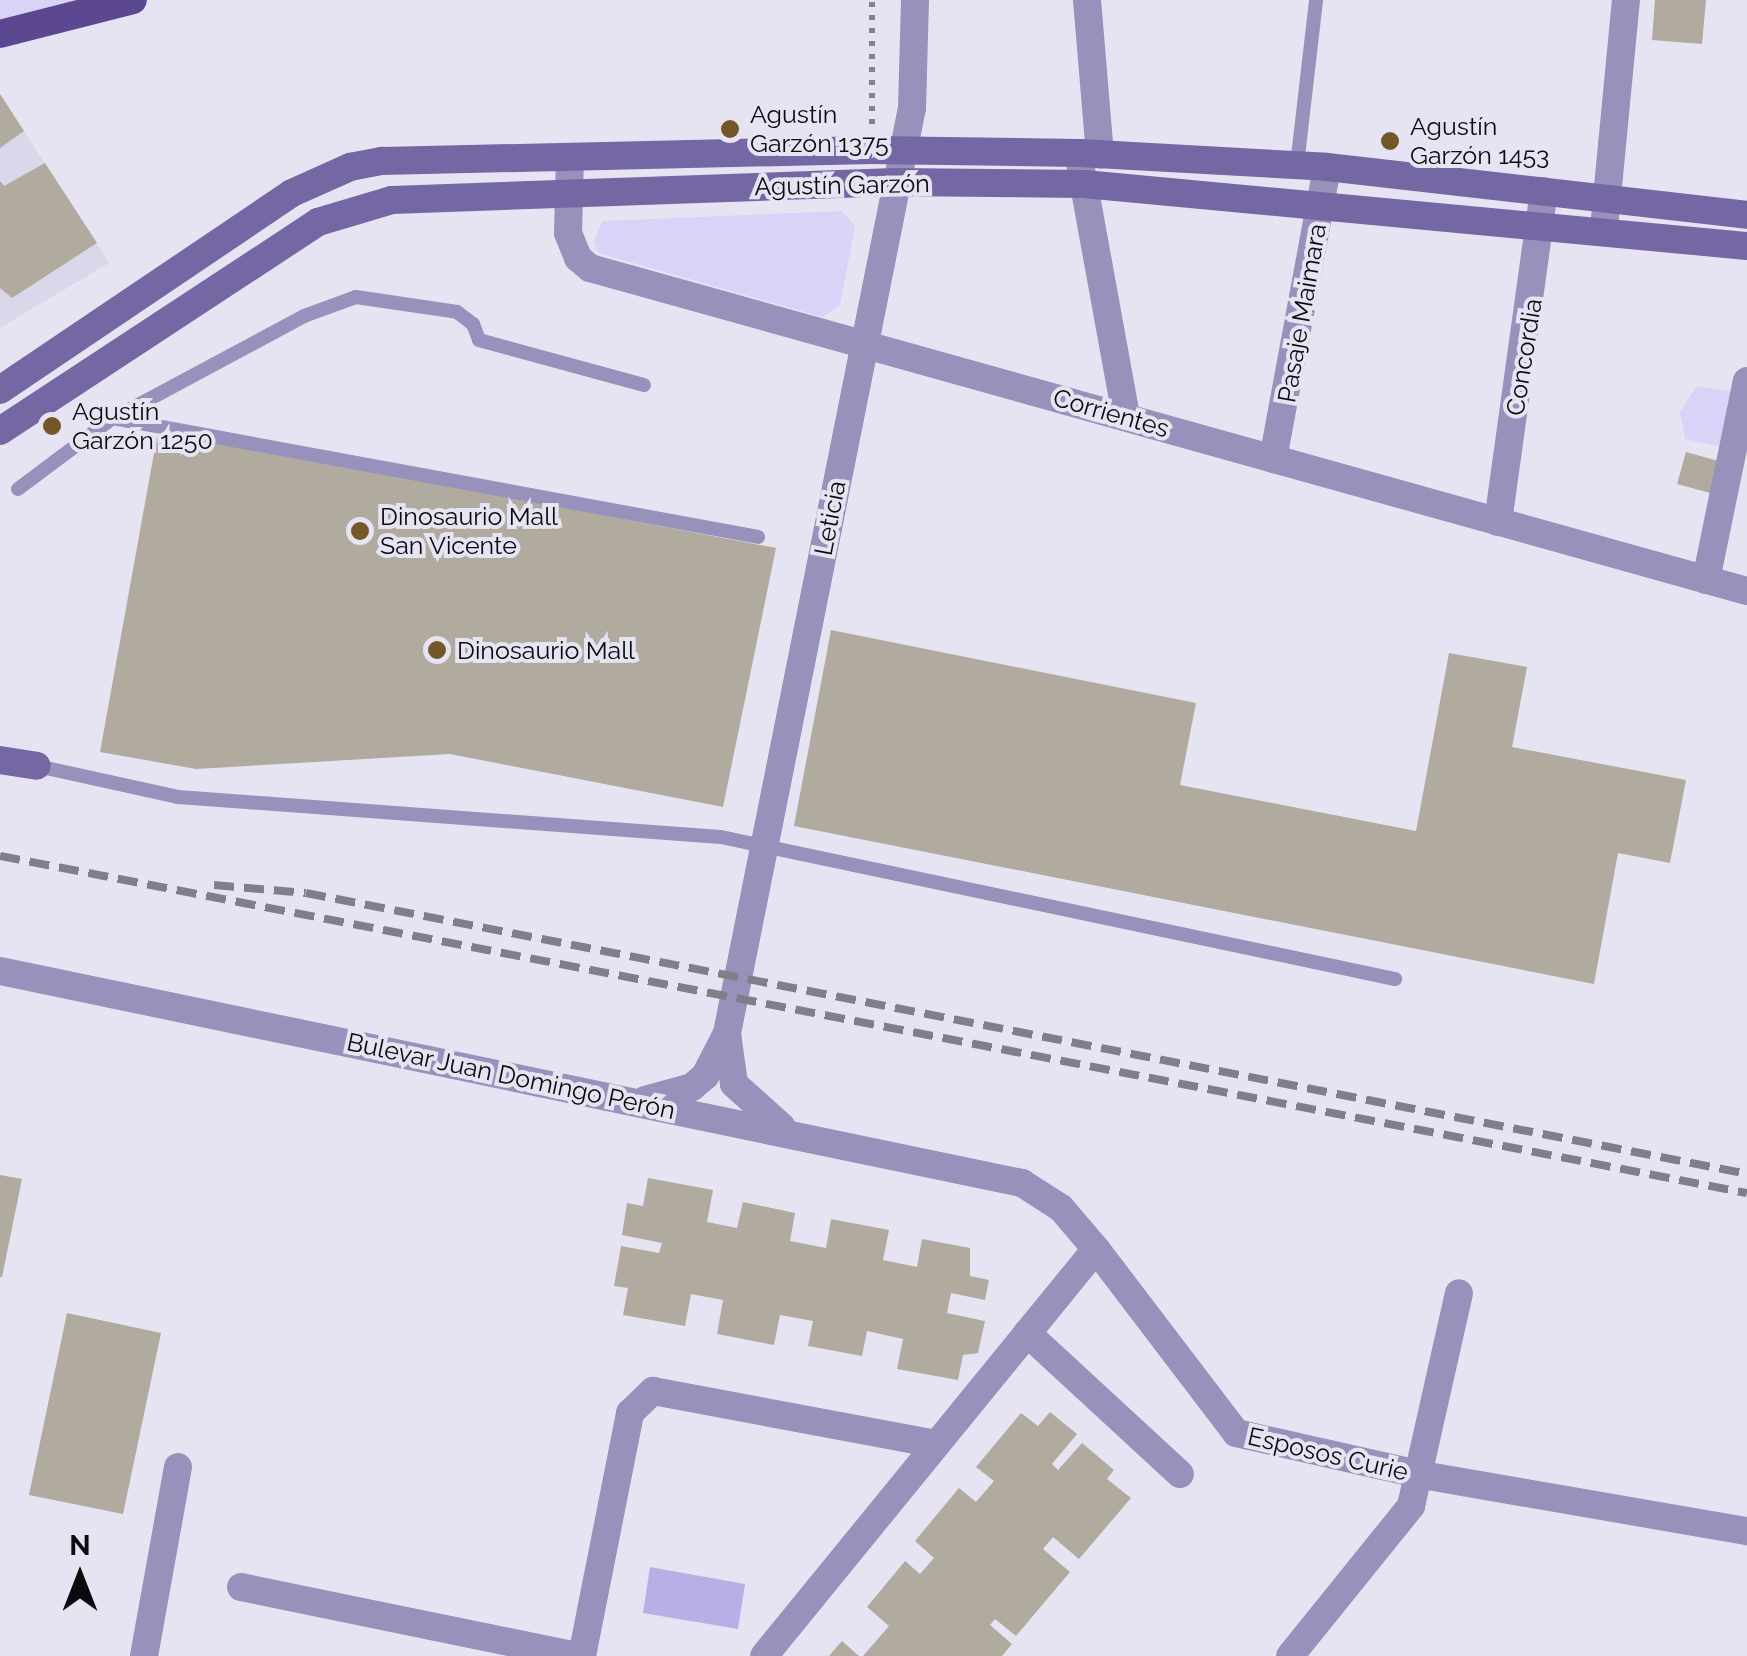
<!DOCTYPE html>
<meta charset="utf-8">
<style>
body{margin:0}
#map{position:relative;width:1747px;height:1656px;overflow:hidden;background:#e6e4f2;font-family:Raleway,sans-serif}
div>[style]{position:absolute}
.built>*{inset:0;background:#dad7eb}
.green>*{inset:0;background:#d9d3f8}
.water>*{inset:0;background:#b9afe6}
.building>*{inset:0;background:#b1aa9f}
.path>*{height:6px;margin-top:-3px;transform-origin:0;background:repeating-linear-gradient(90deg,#84828c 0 5px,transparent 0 13px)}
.service>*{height:14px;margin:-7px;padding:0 7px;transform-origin:7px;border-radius:7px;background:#9891bb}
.minor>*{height:28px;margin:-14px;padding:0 14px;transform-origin:14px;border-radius:14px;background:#9891bb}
.secondary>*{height:28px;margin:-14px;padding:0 14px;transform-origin:14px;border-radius:14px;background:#7467a3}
.primary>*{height:28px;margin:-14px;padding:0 14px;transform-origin:14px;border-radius:14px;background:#5b4891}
.rail>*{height:8px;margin-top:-4px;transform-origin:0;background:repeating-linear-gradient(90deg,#807f89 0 20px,transparent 0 30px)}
.dots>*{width:28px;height:28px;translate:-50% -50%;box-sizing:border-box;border:5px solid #e6e4f2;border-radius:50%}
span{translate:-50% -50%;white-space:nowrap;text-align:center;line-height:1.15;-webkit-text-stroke:8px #e6e4f2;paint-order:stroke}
.poi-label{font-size:25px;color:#0b0b0f}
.left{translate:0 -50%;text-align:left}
.street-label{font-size:25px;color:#0b0b0f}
.north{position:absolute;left:30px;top:1526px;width:100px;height:100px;-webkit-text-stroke:8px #e6e4f2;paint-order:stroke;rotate:0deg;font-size:28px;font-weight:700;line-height:40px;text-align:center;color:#0b0b0f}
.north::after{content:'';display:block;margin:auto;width:35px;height:45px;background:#0b0b0f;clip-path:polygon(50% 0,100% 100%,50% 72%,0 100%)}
</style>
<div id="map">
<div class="built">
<i style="clip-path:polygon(0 94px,109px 263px,0 328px)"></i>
</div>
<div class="green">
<i style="clip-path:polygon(0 0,133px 0,0 34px)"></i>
<i style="clip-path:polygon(842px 211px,855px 226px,840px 305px,823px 317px,598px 253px,594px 242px,602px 221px)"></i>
<i style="clip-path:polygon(1697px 386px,1732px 392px,1719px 446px,1685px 439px,1680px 412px)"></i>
</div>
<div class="water">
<i style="clip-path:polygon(650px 1567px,745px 1584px,738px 1629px,643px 1613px)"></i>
</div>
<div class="building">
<i style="clip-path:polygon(1655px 0,1706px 0,1702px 44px,1652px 40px)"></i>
<i style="clip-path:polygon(0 94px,24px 131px,0 148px)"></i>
<i style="clip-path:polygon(45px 163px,97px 243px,12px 298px,0 288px,0 181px,4px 186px)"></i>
<i style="clip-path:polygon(158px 431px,776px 548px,723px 807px,450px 754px,196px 769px,100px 752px)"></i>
<i style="clip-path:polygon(1686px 452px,1722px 462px,1714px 494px,1677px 484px)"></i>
<i style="clip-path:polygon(831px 630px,1196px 703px,1180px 785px,1416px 831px,1449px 653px,1527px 667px,1512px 747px,1686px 780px,1670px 863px,1618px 853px,1594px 984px,794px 826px)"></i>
<i style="clip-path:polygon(0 1175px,22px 1179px,2px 1277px,0 1277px)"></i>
<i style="clip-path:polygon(648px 1178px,713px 1190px,707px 1222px,737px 1228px,743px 1202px,795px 1213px,790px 1241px,826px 1248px,831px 1219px,889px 1230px,883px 1260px,917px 1267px,922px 1239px,970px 1248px,970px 1276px,989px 1280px,985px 1300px,951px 1293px,947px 1313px,985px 1321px,978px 1353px,963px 1355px,958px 1380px,897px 1369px,903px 1339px,867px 1331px,862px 1356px,808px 1346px,813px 1321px,780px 1315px,774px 1345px,717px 1334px,723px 1300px,691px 1294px,685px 1326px,623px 1315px,628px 1288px,614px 1286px,621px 1246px,659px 1253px,662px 1243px,622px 1235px,627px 1203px,643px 1206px)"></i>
<i style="clip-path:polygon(67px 1313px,161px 1333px,123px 1514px,29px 1495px)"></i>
<i style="clip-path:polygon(1050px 1412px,1077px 1434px,1052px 1464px,1058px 1470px,1082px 1443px,1114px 1470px,1107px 1479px,1131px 1498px,1079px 1559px,1053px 1537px,1043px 1549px,1070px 1572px,1016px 1636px,995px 1619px,990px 1625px,1012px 1644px,1002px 1656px,863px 1656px,889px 1626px,867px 1607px,905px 1561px,920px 1574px,934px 1558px,915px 1541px,959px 1488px,976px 1502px,994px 1481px,976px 1467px,1021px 1413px,1038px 1426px)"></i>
<i style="clip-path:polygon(842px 1641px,859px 1656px,829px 1656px)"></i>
</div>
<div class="path">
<i style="left:872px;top:124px;width:124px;rotate:-90deg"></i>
</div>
<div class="service">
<i style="left:1297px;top:165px;width:166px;rotate:-83.4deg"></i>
<i style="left:114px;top:418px;width:216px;rotate:-28.2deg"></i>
<i style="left:304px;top:316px;width:55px;rotate:-20.1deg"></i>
<i style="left:356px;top:297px;width:102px;rotate:8.4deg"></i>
<i style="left:457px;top:312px;width:20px;rotate:37deg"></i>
<i style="left:473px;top:324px;width:17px;rotate:69deg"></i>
<i style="left:479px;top:340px;width:171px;rotate:15.3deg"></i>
<i style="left:18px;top:489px;width:119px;rotate:-36.8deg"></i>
<i style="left:113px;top:418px;width:656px;rotate:10.45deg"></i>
<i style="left:37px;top:766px;width:144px;rotate:12.4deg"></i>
<i style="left:178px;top:797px;width:544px;rotate:4.21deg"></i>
<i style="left:721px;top:837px;width:689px;rotate:11.9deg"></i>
</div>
<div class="minor">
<i style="left:1087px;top:0;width:155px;rotate:85.2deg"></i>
<i style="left:570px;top:157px;width:76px;rotate:91.5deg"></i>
<i style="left:568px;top:233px;width:27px;rotate:68deg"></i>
<i style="left:578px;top:258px;width:16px;rotate:40deg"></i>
<i style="left:590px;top:268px;width:1201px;rotate:15.6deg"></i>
<i style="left:1080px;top:163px;width:258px;rotate:79.7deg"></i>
<i style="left:1604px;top:228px;width:229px;rotate:-84.5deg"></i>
<i style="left:1273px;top:459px;width:297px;rotate:-79.5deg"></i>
<i style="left:1498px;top:522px;width:334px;rotate:-82.1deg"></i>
<i style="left:1706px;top:580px;width:203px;rotate:-78.4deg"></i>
<i style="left:0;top:971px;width:1044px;rotate:11.72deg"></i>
<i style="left:1022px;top:1183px;width:46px;rotate:32.7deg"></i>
<i style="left:1061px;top:1208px;width:54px;rotate:49.5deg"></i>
<i style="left:1096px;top:1249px;width:231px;rotate:52.7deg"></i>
<i style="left:1236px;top:1433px;width:191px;rotate:12.7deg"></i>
<i style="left:1422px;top:1475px;width:330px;rotate:9.8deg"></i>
<i style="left:727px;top:1033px;width:51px;rotate:82.2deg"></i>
<i style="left:734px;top:1084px;width:64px;rotate:41.9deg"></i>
<i style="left:645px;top:1100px;width:49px;rotate:-15.5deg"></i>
<i style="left:692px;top:1087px;width:17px;rotate:-40deg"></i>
<i style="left:705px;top:1076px;width:48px;rotate:-62.9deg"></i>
<i style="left:727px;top:1033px;width:943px;rotate:-78.69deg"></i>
<i style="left:912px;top:108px;width:108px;rotate:-88.4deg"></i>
<i style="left:1027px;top:1333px;width:208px;rotate:42.7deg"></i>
<i style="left:241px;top:1587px;width:342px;rotate:11.6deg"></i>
<i style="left:144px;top:1656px;width:192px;rotate:-79.8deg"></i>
<i style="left:582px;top:1656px;width:248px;rotate:-78.8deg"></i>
<i style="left:630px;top:1413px;width:32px;rotate:-44deg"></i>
<i style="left:653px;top:1391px;width:287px;rotate:10.6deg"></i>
<i style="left:764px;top:1656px;width:525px;rotate:-50.8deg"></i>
<i style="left:1290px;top:1656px;width:193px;rotate:-51.1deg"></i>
<i style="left:1411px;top:1506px;width:218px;rotate:-77.3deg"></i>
</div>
<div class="secondary">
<i style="left:0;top:390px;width:352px;rotate:-34deg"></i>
<i style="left:292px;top:193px;width:64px;rotate:-24.1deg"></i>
<i style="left:350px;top:167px;width:33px;rotate:-11deg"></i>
<i style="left:382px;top:161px;width:490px;rotate:-1.3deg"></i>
<i style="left:872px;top:150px;width:207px;rotate:0.8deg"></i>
<i style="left:1079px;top:153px;width:248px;rotate:3.2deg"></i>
<i style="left:1327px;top:167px;width:423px;rotate:6.5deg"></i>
<i style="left:0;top:431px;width:381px;rotate:-33.3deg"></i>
<i style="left:318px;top:222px;width:77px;rotate:-16.6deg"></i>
<i style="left:392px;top:200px;width:503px;rotate:-2.05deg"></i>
<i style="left:895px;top:182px;width:189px;rotate:0.6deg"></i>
<i style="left:1084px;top:184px;width:666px;rotate:5.34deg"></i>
<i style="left:0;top:760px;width:37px;rotate:9deg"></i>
</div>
<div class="primary">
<i style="left:0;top:34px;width:137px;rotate:-14.3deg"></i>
</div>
<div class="rail">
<i style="left:0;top:856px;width:1779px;rotate:10.92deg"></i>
<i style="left:214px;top:885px;width:92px;rotate:5deg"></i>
<i style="left:306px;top:893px;width:1468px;rotate:11.03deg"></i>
</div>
<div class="dots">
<i style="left:730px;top:129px;background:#725829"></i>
<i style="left:1390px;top:141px;background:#725829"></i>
<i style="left:52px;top:426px;background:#725829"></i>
<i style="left:360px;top:531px;background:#725829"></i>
<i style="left:437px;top:650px;background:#725829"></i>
</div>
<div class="poi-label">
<span class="left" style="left:750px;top:129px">Agustín<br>Garzón 1375</span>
<span class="left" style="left:1410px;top:141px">Agustín<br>Garzón 1453</span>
<span class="left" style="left:72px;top:426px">Agustín<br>Garzón 1250</span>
<span class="left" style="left:380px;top:531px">Dinosaurio Mall<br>San Vicente</span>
<span class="left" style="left:457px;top:650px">Dinosaurio Mall</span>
</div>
<div class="street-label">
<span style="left:842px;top:185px;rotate:-1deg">Agustín Garzón</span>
<span style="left:1302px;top:313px;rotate:-80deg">Pasaje Maimara</span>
<span style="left:1524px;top:357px;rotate:-81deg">Concordia</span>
<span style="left:1111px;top:413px;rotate:16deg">Corrientes</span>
<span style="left:830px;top:518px;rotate:-79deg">Leticia</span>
<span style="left:511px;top:1076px;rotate:12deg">Bulevar Juan Domingo Perón</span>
<span style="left:1328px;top:1454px;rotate:13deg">Esposos Curie</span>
</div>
<div class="north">N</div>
</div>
